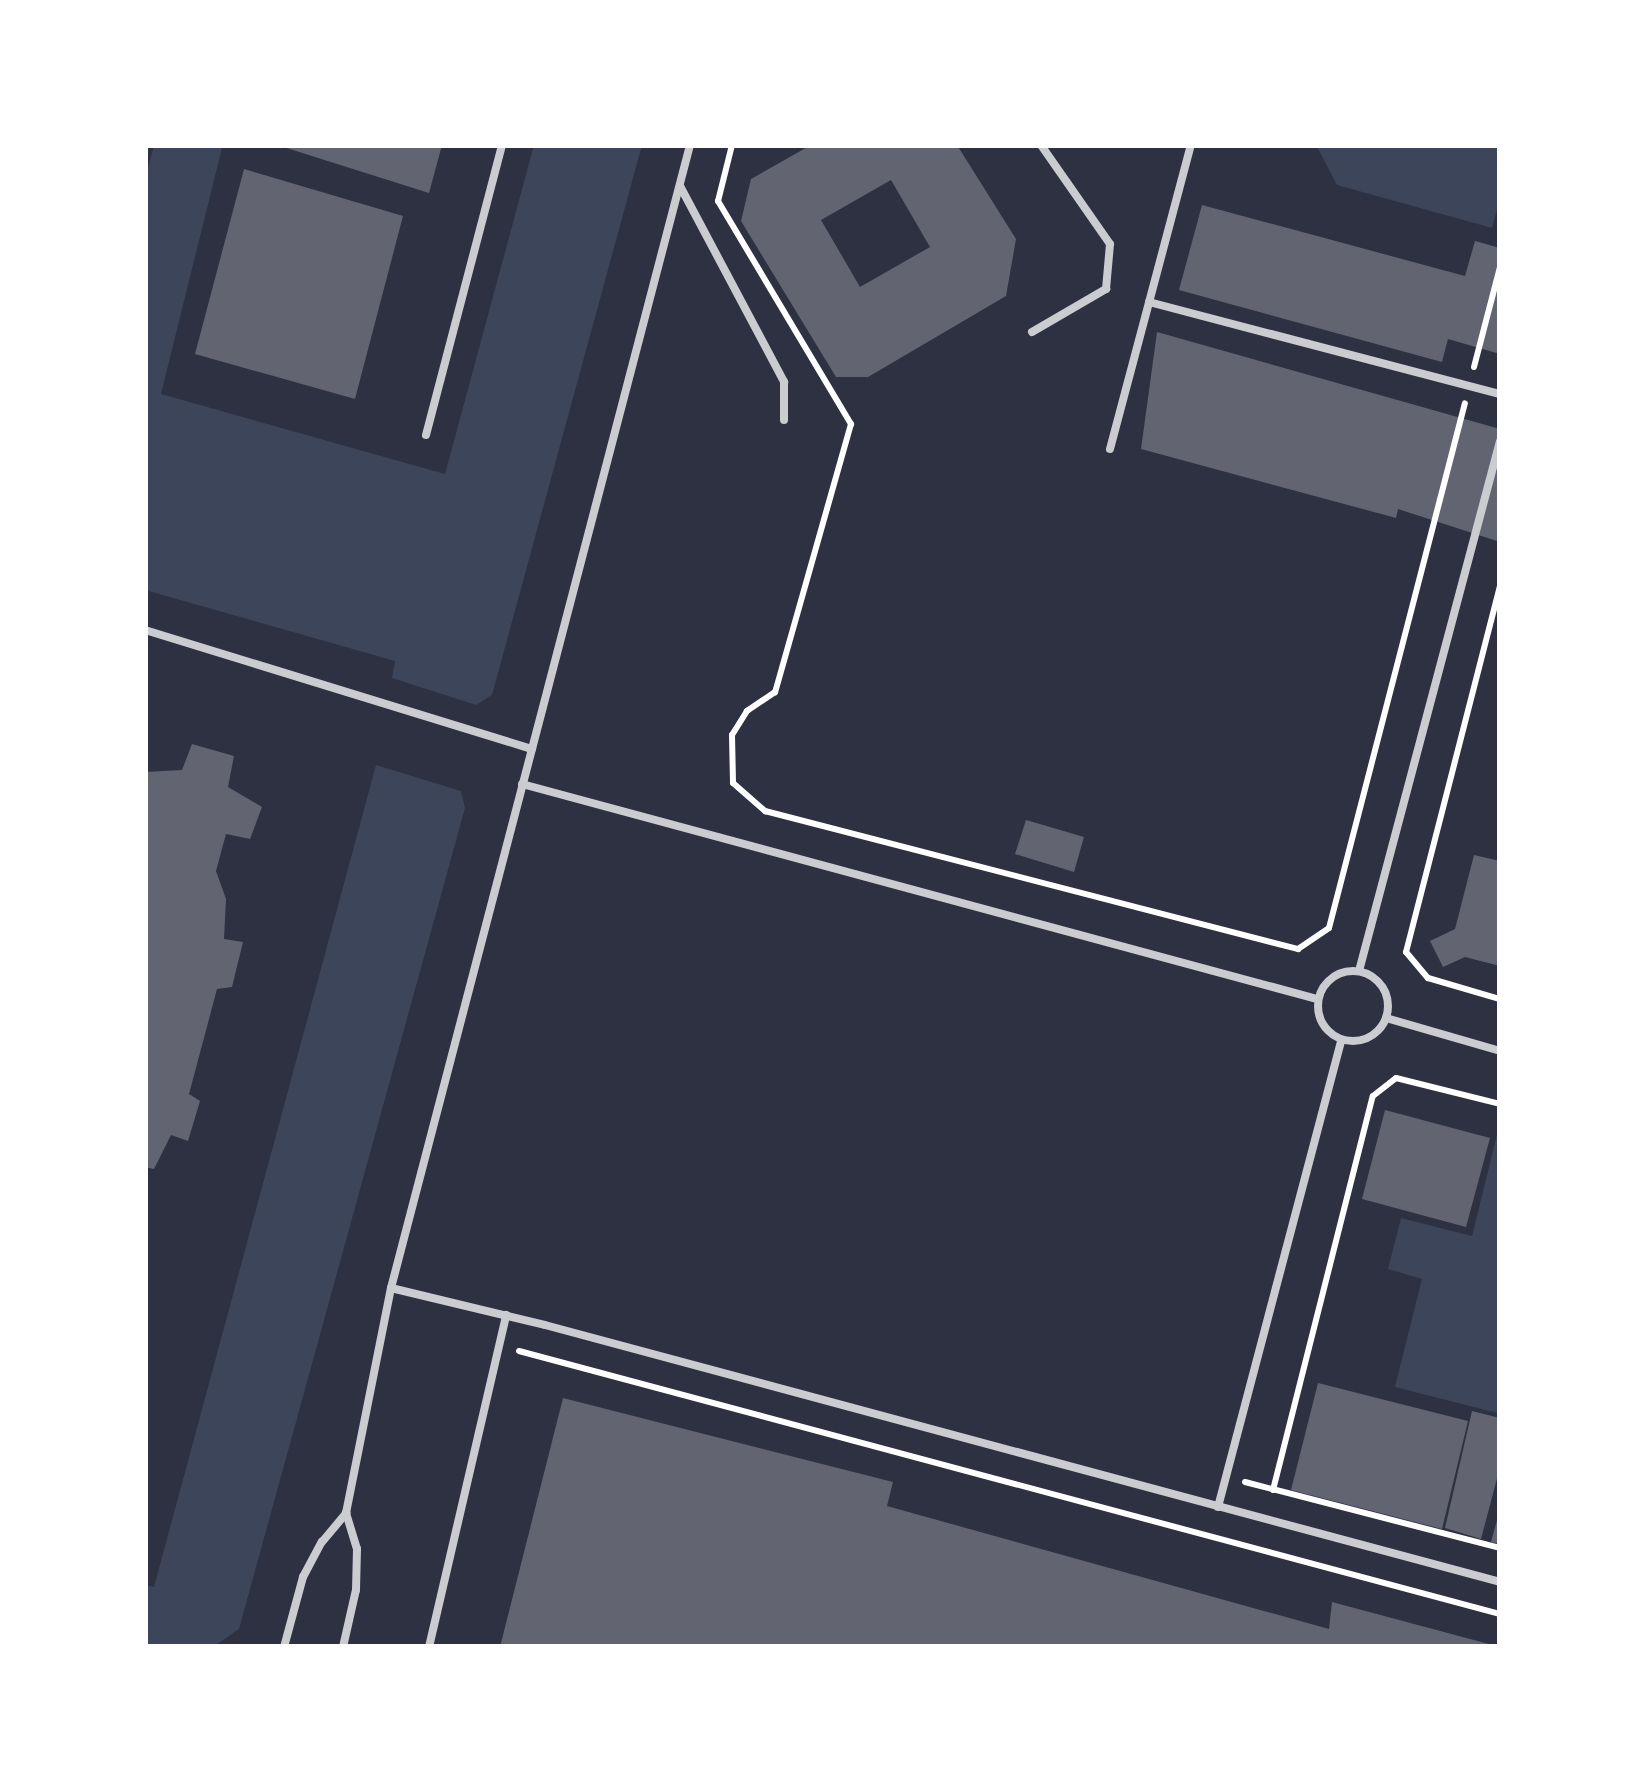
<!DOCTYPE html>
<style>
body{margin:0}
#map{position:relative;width:1645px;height:1792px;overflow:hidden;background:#2d3142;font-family:Lato,sans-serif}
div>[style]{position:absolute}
.green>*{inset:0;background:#3c4559}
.building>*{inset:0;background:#626471}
.path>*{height:6px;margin:-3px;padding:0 3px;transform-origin:3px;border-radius:3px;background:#fff}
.service>*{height:8px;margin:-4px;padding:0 4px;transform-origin:4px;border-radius:4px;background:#caccd0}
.service>.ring{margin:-4px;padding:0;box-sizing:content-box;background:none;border:8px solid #caccd0;border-radius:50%}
span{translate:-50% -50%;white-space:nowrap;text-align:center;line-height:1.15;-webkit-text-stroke:10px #fff;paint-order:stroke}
.frame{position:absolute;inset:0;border:148px solid #fff;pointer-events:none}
</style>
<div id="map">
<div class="green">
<i style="clip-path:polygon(154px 145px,222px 148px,161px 394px,445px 474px,534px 145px,642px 145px,492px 695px,476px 705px,392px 678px,395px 661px,145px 590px,145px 179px)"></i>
<i style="clip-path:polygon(1316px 145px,1500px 145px,1500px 199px,1492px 228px,1337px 185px)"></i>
<i style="clip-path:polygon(376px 765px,461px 791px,465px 808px,239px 1629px,213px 1647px,145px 1647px,145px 1585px,154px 1587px)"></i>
<i style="clip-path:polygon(1500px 1122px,1500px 1401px,1497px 1413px,1395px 1387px,1422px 1279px,1388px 1269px,1401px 1218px,1472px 1236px)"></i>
</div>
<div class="building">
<i style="clip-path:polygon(277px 145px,442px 145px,429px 193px)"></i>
<i style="clip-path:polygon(evenodd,811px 145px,957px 145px,1016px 239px,1006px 296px,868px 377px,836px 377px,741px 221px,751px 179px,811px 145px,891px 180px,930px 247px,860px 287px,821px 220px,891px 180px)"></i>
<i style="clip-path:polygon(244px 169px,403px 216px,355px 399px,195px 354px)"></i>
<i style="clip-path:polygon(1202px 205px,1465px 276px,1475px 241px,1500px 248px,1500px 354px,1448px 339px,1442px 362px,1179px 290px)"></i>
<i style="clip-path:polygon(1157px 332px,1500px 429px,1500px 542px,1398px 509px,1396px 518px,1141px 449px)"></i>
<i style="clip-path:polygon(192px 744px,234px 756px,228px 787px,262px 807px,250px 839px,226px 834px,216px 871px,226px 899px,224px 939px,243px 942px,232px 987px,217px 989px,189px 1094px,200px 1101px,188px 1141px,171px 1135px,154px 1169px,145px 1167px,145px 772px,182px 770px)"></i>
<i style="clip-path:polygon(1026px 820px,1084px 837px,1074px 872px,1015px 854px)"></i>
<i style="clip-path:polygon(1474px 855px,1500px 861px,1500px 966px,1465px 957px,1443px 967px,1430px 941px,1455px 929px)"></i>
<i style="clip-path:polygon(1385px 1110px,1490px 1138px,1466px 1227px,1362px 1199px)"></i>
<i style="clip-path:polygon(1318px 1383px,1468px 1421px,1442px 1529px,1291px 1490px)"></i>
<i style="clip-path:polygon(563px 1398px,893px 1482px,887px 1506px,1329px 1629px,1332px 1602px,1500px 1647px,500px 1647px)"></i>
<i style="clip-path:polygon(1472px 1411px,1500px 1418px,1500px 1467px,1481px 1539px,1445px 1528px)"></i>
<i style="clip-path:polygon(1499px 1513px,1500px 1513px,1500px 1544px,1491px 1542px)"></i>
</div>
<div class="path">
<i style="left:732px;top:145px;width:58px;rotate:104deg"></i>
<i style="left:718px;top:201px;width:260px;rotate:59.2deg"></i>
<i style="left:851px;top:424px;width:279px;rotate:105.8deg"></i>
<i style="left:775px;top:692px;width:34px;rotate:146deg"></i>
<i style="left:747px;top:711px;width:28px;rotate:122deg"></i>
<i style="left:732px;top:735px;width:48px;rotate:88.8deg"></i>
<i style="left:733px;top:783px;width:43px;rotate:41.2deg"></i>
<i style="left:765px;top:811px;width:551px;rotate:14.52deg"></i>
<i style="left:1298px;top:949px;width:37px;rotate:-34deg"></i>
<i style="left:1329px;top:928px;width:542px;rotate:-75.48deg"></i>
<i style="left:1474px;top:367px;width:103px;rotate:-75.4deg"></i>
<i style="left:1500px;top:586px;width:378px;rotate:104.4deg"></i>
<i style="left:1406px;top:952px;width:34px;rotate:50deg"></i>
<i style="left:1428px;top:978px;width:75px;rotate:16.3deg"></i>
<i style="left:519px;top:1351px;width:1016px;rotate:15.01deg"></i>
<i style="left:1245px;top:1482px;width:263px;rotate:14.5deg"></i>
<i style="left:1273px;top:1490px;width:406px;rotate:-75.8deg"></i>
<i style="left:1373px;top:1096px;width:29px;rotate:-38deg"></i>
<i style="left:1396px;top:1078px;width:107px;rotate:14deg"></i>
</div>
<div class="service">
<i style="left:680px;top:186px;width:222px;rotate:62deg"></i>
<i style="left:784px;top:382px;width:38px;rotate:90deg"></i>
<i style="left:1149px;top:302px;width:363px;rotate:14.7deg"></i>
<i style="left:1032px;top:332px;width:86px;rotate:-30.2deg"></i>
<i style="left:1106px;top:289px;width:45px;rotate:-84.9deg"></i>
<i style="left:1110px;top:244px;width:121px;rotate:-124.9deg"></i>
<i style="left:426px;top:435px;width:300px;rotate:-75.3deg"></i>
<i style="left:1110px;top:449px;width:315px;rotate:-75.1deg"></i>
<i style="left:145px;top:630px;width:405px;rotate:17.1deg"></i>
<i style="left:522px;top:784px;width:824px;rotate:15.13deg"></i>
<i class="ring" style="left:1318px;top:971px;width:62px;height:62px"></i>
<i style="left:1359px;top:971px;width:548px;rotate:-75.1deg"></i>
<i style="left:1386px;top:1018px;width:119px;rotate:16.1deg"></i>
<i style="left:391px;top:1288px;width:158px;rotate:13.5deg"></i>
<i style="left:545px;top:1325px;width:989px;rotate:15.06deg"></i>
<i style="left:1218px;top:1507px;width:483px;rotate:-75.2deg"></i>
<i style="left:284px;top:1647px;width:73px;rotate:-74.8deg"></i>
<i style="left:303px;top:1577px;width:40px;rotate:-62deg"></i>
<i style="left:322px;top:1542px;width:38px;rotate:-50deg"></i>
<i style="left:343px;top:1647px;width:58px;rotate:-77.2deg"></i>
<i style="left:356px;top:1590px;width:41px;rotate:-88.6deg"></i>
<i style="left:357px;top:1549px;width:38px;rotate:-107deg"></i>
<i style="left:346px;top:1513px;width:229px;rotate:-78.7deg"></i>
<i style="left:391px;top:1288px;width:1181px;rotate:-75.34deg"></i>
<i style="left:429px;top:1647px;width:341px;rotate:-76.9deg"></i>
</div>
<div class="frame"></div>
</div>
